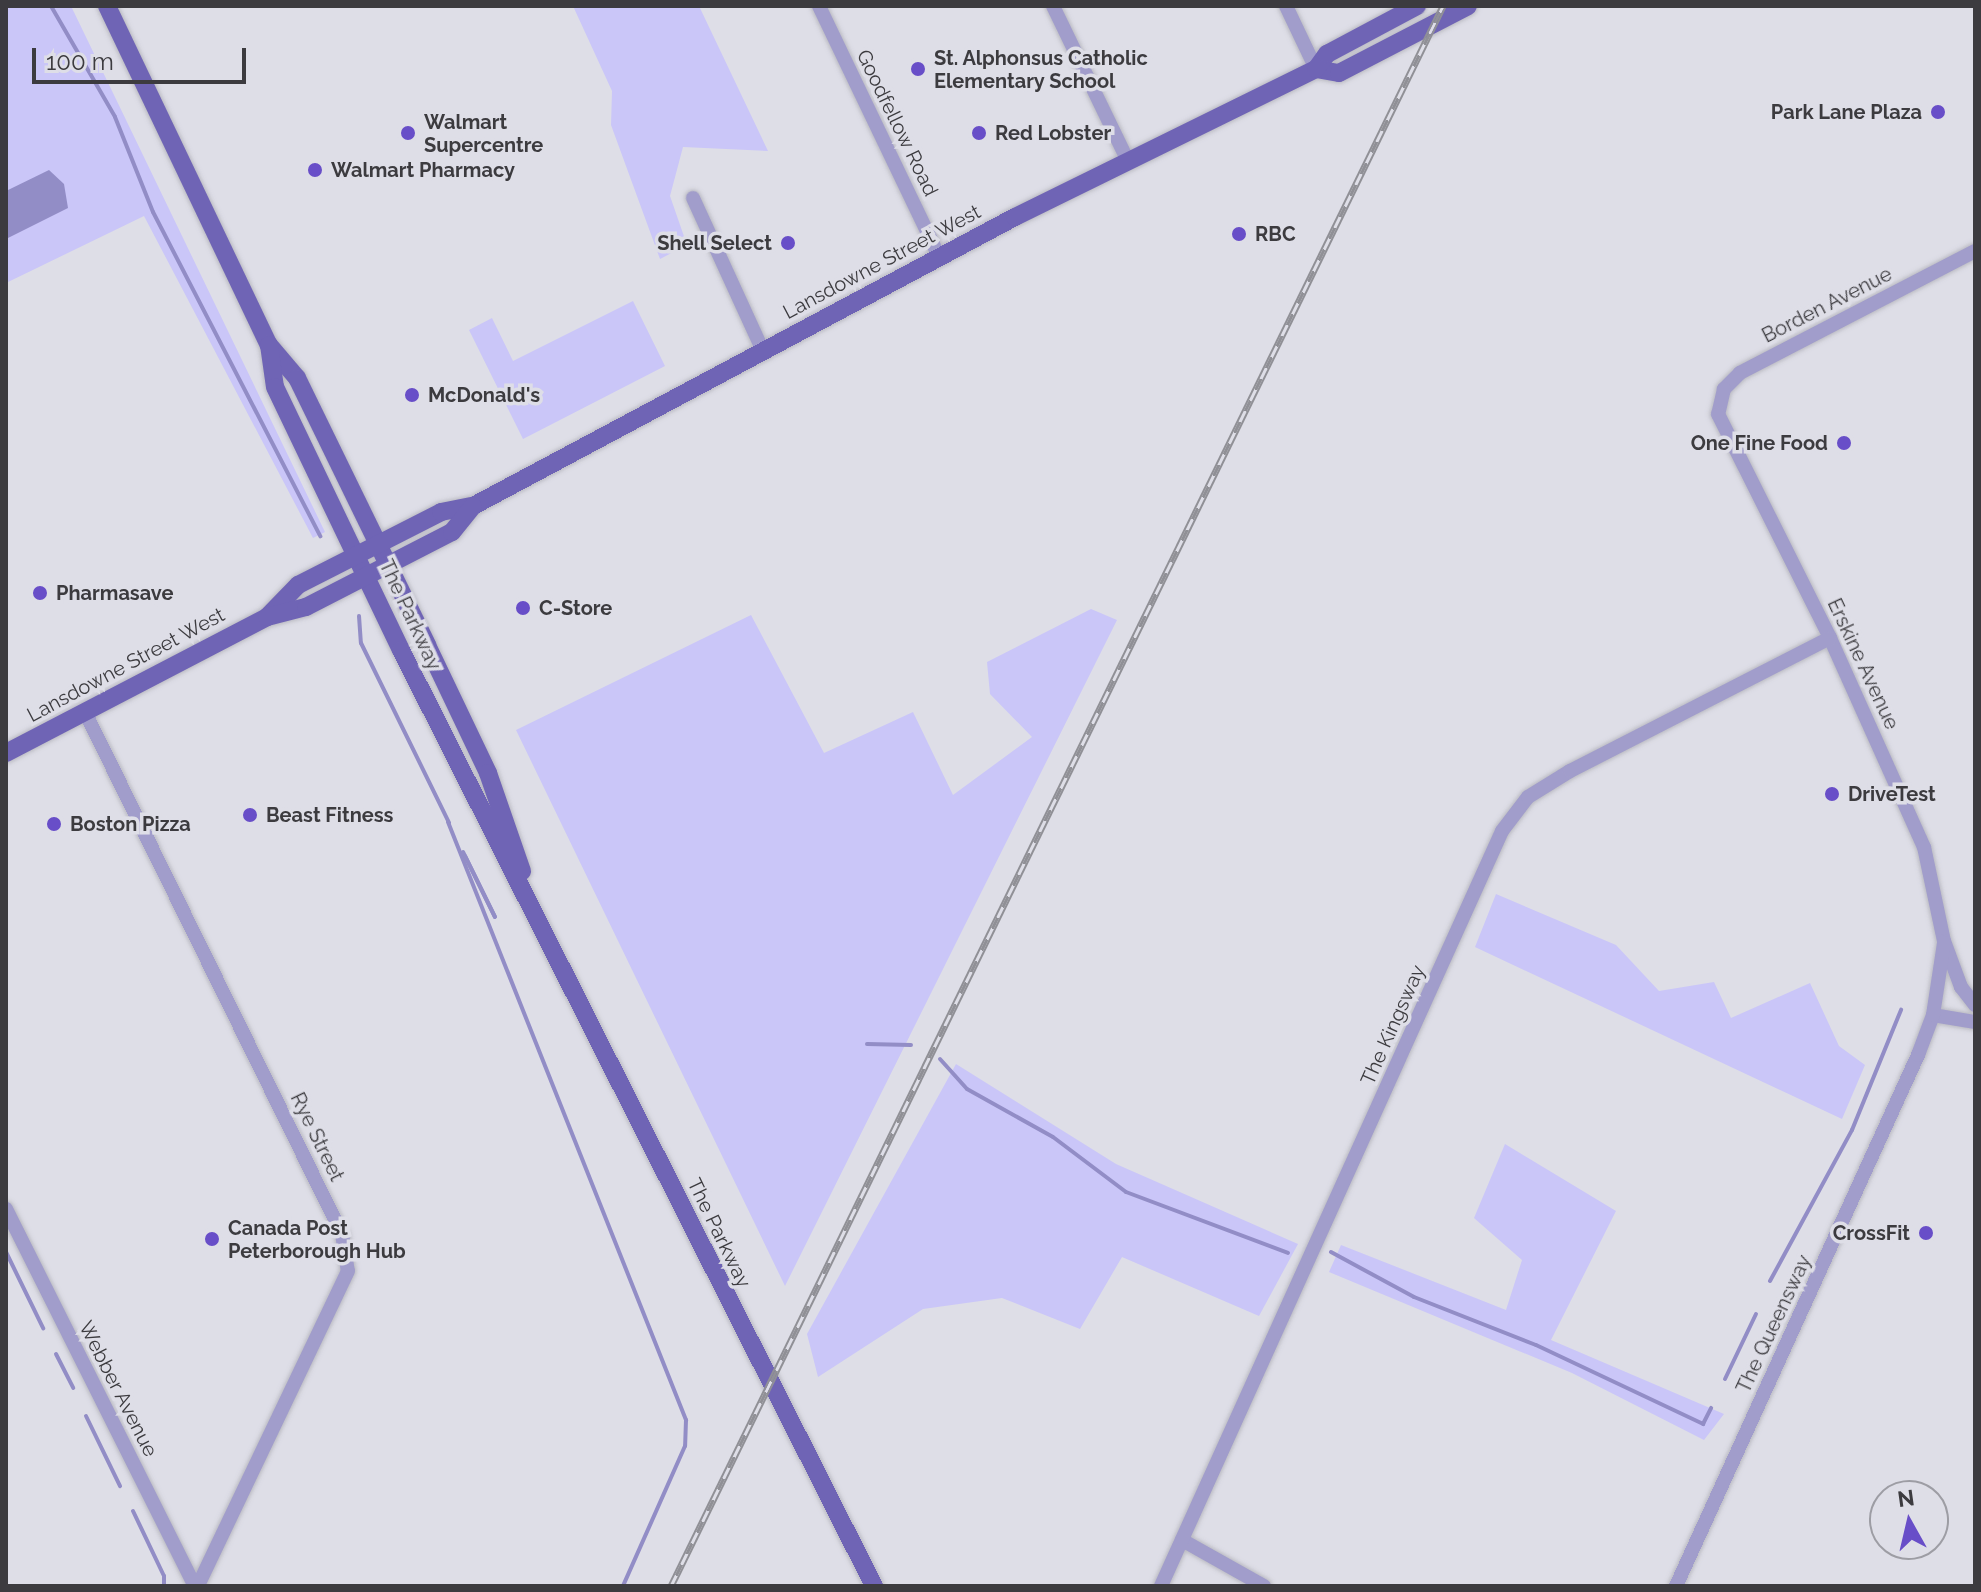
<!DOCTYPE html>
<style>
body{margin:0}
#map{position:relative;width:1981px;height:1592px;overflow:hidden;background:#dedee7;font-family:Raleway,sans-serif}
div>[style]{position:absolute}
.green>*{inset:0;background:#cac6f8}
.water>*{inset:0;background:#928dc6}
.stream>*{height:4px;margin:-2px;padding:0 2px;transform-origin:2px;border-radius:2px;background:#928dc6}
.roads{filter:drop-shadow(0 0 2px #babac2) drop-shadow(0 0 2px #babac2)}
.minor>*{height:14px;margin:-7px;padding:0 7px;transform-origin:7px;border-radius:7px;background:#a19dcb}
.major>*{height:18px;margin:-9px;padding:0 9px;transform-origin:9px;border-radius:9px;background:#6f64b5}
.rail>*{height:7px;margin-top:-3.5px;transform-origin:0;background:repeating-linear-gradient(90deg,#dedee7 0 12px,#909096 0 24px);box-sizing:border-box;border-block:2px solid #909096}
.dots>*{width:22px;height:22px;translate:-50% -50%;box-sizing:border-box;border:4px solid #dedee7;border-radius:50%}
span{translate:-50% -50%;white-space:nowrap;text-align:center;line-height:1.15;-webkit-text-stroke:7px #dedee7;paint-order:stroke}
.poi-label{font-size:20px;color:#3c3b3f;font-weight:700}
.left{translate:0 -50%;text-align:left}
.right{translate:-100% -50%;text-align:right}
.street-label{font-size:20px;color:#3c3b3f}
.frame{position:absolute;inset:0;border:8px solid #3c3b3f;pointer-events:none}
.north{position:absolute;left:1869px;top:1480px;width:80px;height:80px;box-sizing:border-box;background:#dedee7;border:2px solid #9d9da4;border-radius:50%;rotate:352deg;font-size:22px;font-weight:700;line-height:32px;text-align:center;color:#3c3b3f}
.north::after{content:'';display:block;margin:auto;width:28px;height:36px;background:#684ec8;clip-path:polygon(50% 0,100% 100%,50% 72%,0 100%)}
.scale{position:absolute;left:32px;top:48px;width:214px;height:36px;box-sizing:border-box;border:4px solid #3c3b3f;border-top:0;padding-left:10px;font-size:24px;line-height:28px;white-space:nowrap;color:#3c3b3f;-webkit-text-stroke:6px #dedee7;paint-order:stroke}
</style>
<div id="map">
<div class="green">
<i style="clip-path:polygon(6px 6px,71px 6px,325px 532px,313px 538px,144px 216px,6px 283px)"></i>
<i style="clip-path:polygon(573px 6px,699px 6px,768px 151px,683px 147px,670px 196px,687px 245px,660px 259px,611px 125px,612px 91px)"></i>
<i style="clip-path:polygon(633px 301px,665px 366px,523px 439px,469px 330px,492px 318px,513px 361px)"></i>
<i style="clip-path:polygon(1091px 609px,1117px 620px,785px 1286px,516px 730px,751px 615px,824px 753px,913px 712px,953px 795px,1032px 737px,990px 694px,987px 662px)"></i>
<i style="clip-path:polygon(1496px 894px,1616px 945px,1659px 991px,1714px 982px,1731px 1018px,1810px 983px,1839px 1046px,1865px 1065px,1842px 1119px,1475px 947px)"></i>
<i style="clip-path:polygon(956px 1064px,1116px 1164px,1298px 1244px,1259px 1316px,1122px 1257px,1080px 1329px,1002px 1298px,923px 1309px,818px 1377px,807px 1334px)"></i>
<i style="clip-path:polygon(1505px 1144px,1616px 1211px,1551px 1340px,1724px 1414px,1704px 1440px,1572px 1373px,1329px 1272px,1341px 1245px,1506px 1310px,1522px 1260px,1474px 1218px)"></i>
</div>
<div class="water">
<i style="clip-path:polygon(49px 170px,64px 184px,68px 208px,6px 239px,6px 191px)"></i>
</div>
<div class="stream">
<i style="left:51px;top:6px;width:128px;rotate:60deg"></i>
<i style="left:115px;top:117px;width:102px;rotate:68.2deg"></i>
<i style="left:153px;top:212px;width:365px;rotate:62.7deg"></i>
<i style="left:359px;top:616px;width:27px;rotate:86deg"></i>
<i style="left:361px;top:643px;width:200px;rotate:63.9deg"></i>
<i style="left:448px;top:822px;width:644px;rotate:68.3deg"></i>
<i style="left:686px;top:1420px;width:26px;rotate:92deg"></i>
<i style="left:685px;top:1446px;width:153px;rotate:113.9deg"></i>
<i style="left:463px;top:852px;width:72px;rotate:63.8deg"></i>
<i style="left:495px;top:917px;width:68px;rotate:-116.2deg"></i>
<i style="left:867px;top:1044px;width:44px;rotate:1.3deg"></i>
<i style="left:940px;top:1059px;width:40px;rotate:48deg"></i>
<i style="left:967px;top:1089px;width:98px;rotate:29.2deg"></i>
<i style="left:1053px;top:1137px;width:91px;rotate:37deg"></i>
<i style="left:1126px;top:1192px;width:173px;rotate:20.6deg"></i>
<i style="left:6px;top:1252px;width:85px;rotate:64deg"></i>
<i style="left:1331px;top:1252px;width:94px;rotate:28.5deg"></i>
<i style="left:1414px;top:1297px;width:131px;rotate:21.5deg"></i>
<i style="left:1536px;top:1345px;width:185px;rotate:25.3deg"></i>
<i style="left:1703px;top:1424px;width:18px;rotate:-63deg"></i>
<i style="left:1770px;top:1281px;width:172px;rotate:-61.5deg"></i>
<i style="left:1852px;top:1130px;width:130px;rotate:-67.8deg"></i>
<i style="left:56px;top:1354px;width:38px;rotate:63deg"></i>
<i style="left:1725px;top:1379px;width:72px;rotate:-64.5deg"></i>
<i style="left:86px;top:1416px;width:78px;rotate:64.1deg"></i>
<i style="left:133px;top:1511px;width:72px;rotate:64.5deg"></i>
<i style="left:164px;top:1576px;width:10px;rotate:90deg"></i>
</div>
<div class="roads">
<div class="minor">
<i style="left:819px;top:6px;width:278px;rotate:64.4deg"></i>
<i style="left:1053px;top:6px;width:172px;rotate:64.2deg"></i>
<i style="left:1286px;top:6px;width:70px;rotate:64.5deg"></i>
<i style="left:693px;top:198px;width:166px;rotate:65.4deg"></i>
<i style="left:1975px;top:251px;width:265px;rotate:152.6deg"></i>
<i style="left:1740px;top:373px;width:23px;rotate:135deg"></i>
<i style="left:1724px;top:389px;width:26px;rotate:103deg"></i>
<i style="left:1718px;top:414px;width:250px;rotate:63.4deg"></i>
<i style="left:1830px;top:638px;width:229px;rotate:65.8deg"></i>
<i style="left:1924px;top:847px;width:96px;rotate:78deg"></i>
<i style="left:1944px;top:941px;width:49px;rotate:69.7deg"></i>
<i style="left:1961px;top:987px;width:23px;rotate:52deg"></i>
<i style="left:85px;top:712px;width:582px;rotate:63.79deg"></i>
<i style="left:342px;top:1234px;width:37px;rotate:81deg"></i>
<i style="left:348px;top:1271px;width:349px;rotate:115.5deg"></i>
<i style="left:1933px;top:1015px;width:43px;rotate:9.5deg"></i>
<i style="left:6px;top:1209px;width:422px;rotate:63.4deg"></i>
<i style="left:1182px;top:1540px;width:94px;rotate:29.3deg"></i>
<i style="left:1161px;top:1586px;width:828px;rotate:-65.69deg"></i>
<i style="left:1502px;top:831px;width:43px;rotate:-52.6deg"></i>
<i style="left:1528px;top:797px;width:49px;rotate:-31.8deg"></i>
<i style="left:1570px;top:771px;width:292px;rotate:-27.1deg"></i>
<i style="left:1676px;top:1586px;width:584px;rotate:-65.5deg"></i>
<i style="left:1918px;top:1055px;width:43px;rotate:-69.4deg"></i>
<i style="left:1933px;top:1015px;width:73px;rotate:-81.3deg"></i>
</div>
<div class="major">
<i style="left:107px;top:6px;width:376px;rotate:64.5deg"></i>
<i style="left:269px;top:345px;width:43px;rotate:49.7deg"></i>
<i style="left:297px;top:378px;width:297px;rotate:64deg"></i>
<i style="left:427px;top:645px;width:142px;rotate:64.5deg"></i>
<i style="left:488px;top:773px;width:104px;rotate:70.9deg"></i>
<i style="left:1316px;top:69px;width:23px;rotate:10deg"></i>
<i style="left:1339px;top:73px;width:145px;rotate:-27.4deg"></i>
<i style="left:269px;top:345px;width:42px;rotate:81.9deg"></i>
<i style="left:275px;top:387px;width:292px;rotate:64.4deg"></i>
<i style="left:401px;top:650px;width:1049px;rotate:63.19deg"></i>
<i style="left:267px;top:617px;width:45px;rotate:-45.9deg"></i>
<i style="left:298px;top:585px;width:161px;rotate:-27deg"></i>
<i style="left:441px;top:512px;width:33px;rotate:-11deg"></i>
<i style="left:473px;top:506px;width:614px;rotate:-28.07deg"></i>
<i style="left:1015px;top:217px;width:335px;rotate:-26.2deg"></i>
<i style="left:1316px;top:69px;width:19px;rotate:-54deg"></i>
<i style="left:1327px;top:54px;width:102px;rotate:-28.1deg"></i>
<i style="left:6px;top:753px;width:294px;rotate:-27.5deg"></i>
<i style="left:267px;top:617px;width:40px;rotate:-14.4deg"></i>
<i style="left:306px;top:607px;width:164px;rotate:-27.2deg"></i>
<i style="left:452px;top:532px;width:33px;rotate:-51deg"></i>
</div>
</div>
<div class="rail">
<i style="left:671px;top:1586px;width:1759px;rotate:-63.96deg"></i>
</div>
<div class="dots">
<i style="left:918px;top:69px;background:#684ec8"></i>
<i style="left:1938px;top:112px;background:#684ec8"></i>
<i style="left:408px;top:133px;background:#684ec8"></i>
<i style="left:979px;top:133px;background:#684ec8"></i>
<i style="left:315px;top:170px;background:#684ec8"></i>
<i style="left:1239px;top:234px;background:#684ec8"></i>
<i style="left:788px;top:243px;background:#684ec8"></i>
<i style="left:412px;top:395px;background:#684ec8"></i>
<i style="left:1844px;top:443px;background:#684ec8"></i>
<i style="left:40px;top:593px;background:#684ec8"></i>
<i style="left:523px;top:608px;background:#684ec8"></i>
<i style="left:1832px;top:794px;background:#684ec8"></i>
<i style="left:250px;top:815px;background:#684ec8"></i>
<i style="left:54px;top:824px;background:#684ec8"></i>
<i style="left:1926px;top:1233px;background:#684ec8"></i>
<i style="left:212px;top:1239px;background:#684ec8"></i>
</div>
<div class="poi-label">
<span class="left" style="left:934px;top:70px">St. Alphonsus Catholic<br>Elementary School</span>
<span class="right" style="left:1922px;top:112px">Park Lane Plaza</span>
<span class="left" style="left:424px;top:134px">Walmart<br>Supercentre</span>
<span class="left" style="left:995px;top:133px">Red Lobster</span>
<span class="left" style="left:331px;top:170px">Walmart Pharmacy</span>
<span class="left" style="left:1255px;top:234px">RBC</span>
<span class="right" style="left:772px;top:243px">Shell Select</span>
<span class="left" style="left:428px;top:395px">McDonald's</span>
<span class="right" style="left:1828px;top:443px">One Fine Food</span>
<span class="left" style="left:56px;top:593px">Pharmasave</span>
<span class="left" style="left:539px;top:608px">C-Store</span>
<span class="left" style="left:1848px;top:794px">DriveTest</span>
<span class="left" style="left:266px;top:815px">Beast Fitness</span>
<span class="left" style="left:70px;top:824px">Boston Pizza</span>
<span class="left" style="left:228px;top:1240px">Canada Post<br>Peterborough Hub</span>
<span class="right" style="left:1910px;top:1233px">CrossFit</span>
</div>
<div class="street-label">
<span style="left:897px;top:123px;rotate:64deg">Goodfellow Road</span>
<span style="left:882px;top:262px;rotate:-28deg">Lansdowne Street West</span>
<span style="left:1827px;top:305px;rotate:-27deg">Borden Avenue</span>
<span style="left:410px;top:615px;rotate:65deg">The Parkway</span>
<span style="left:1863px;top:664px;rotate:65deg">Erskine Avenue</span>
<span style="left:126px;top:665px;rotate:-28deg">Lansdowne Street West</span>
<span style="left:1393px;top:1025px;rotate:-66deg">The Kingsway</span>
<span style="left:317px;top:1137px;rotate:64deg">Rye Street</span>
<span style="left:719px;top:1233px;rotate:64deg">The Parkway</span>
<span style="left:1774px;top:1324px;rotate:-65deg">The Queensway</span>
<span style="left:118px;top:1389px;rotate:63deg">Webber Avenue</span>
</div>
<div class="frame"></div>
<div class="north">N</div>
<div class="scale">100 m</div>
</div>
